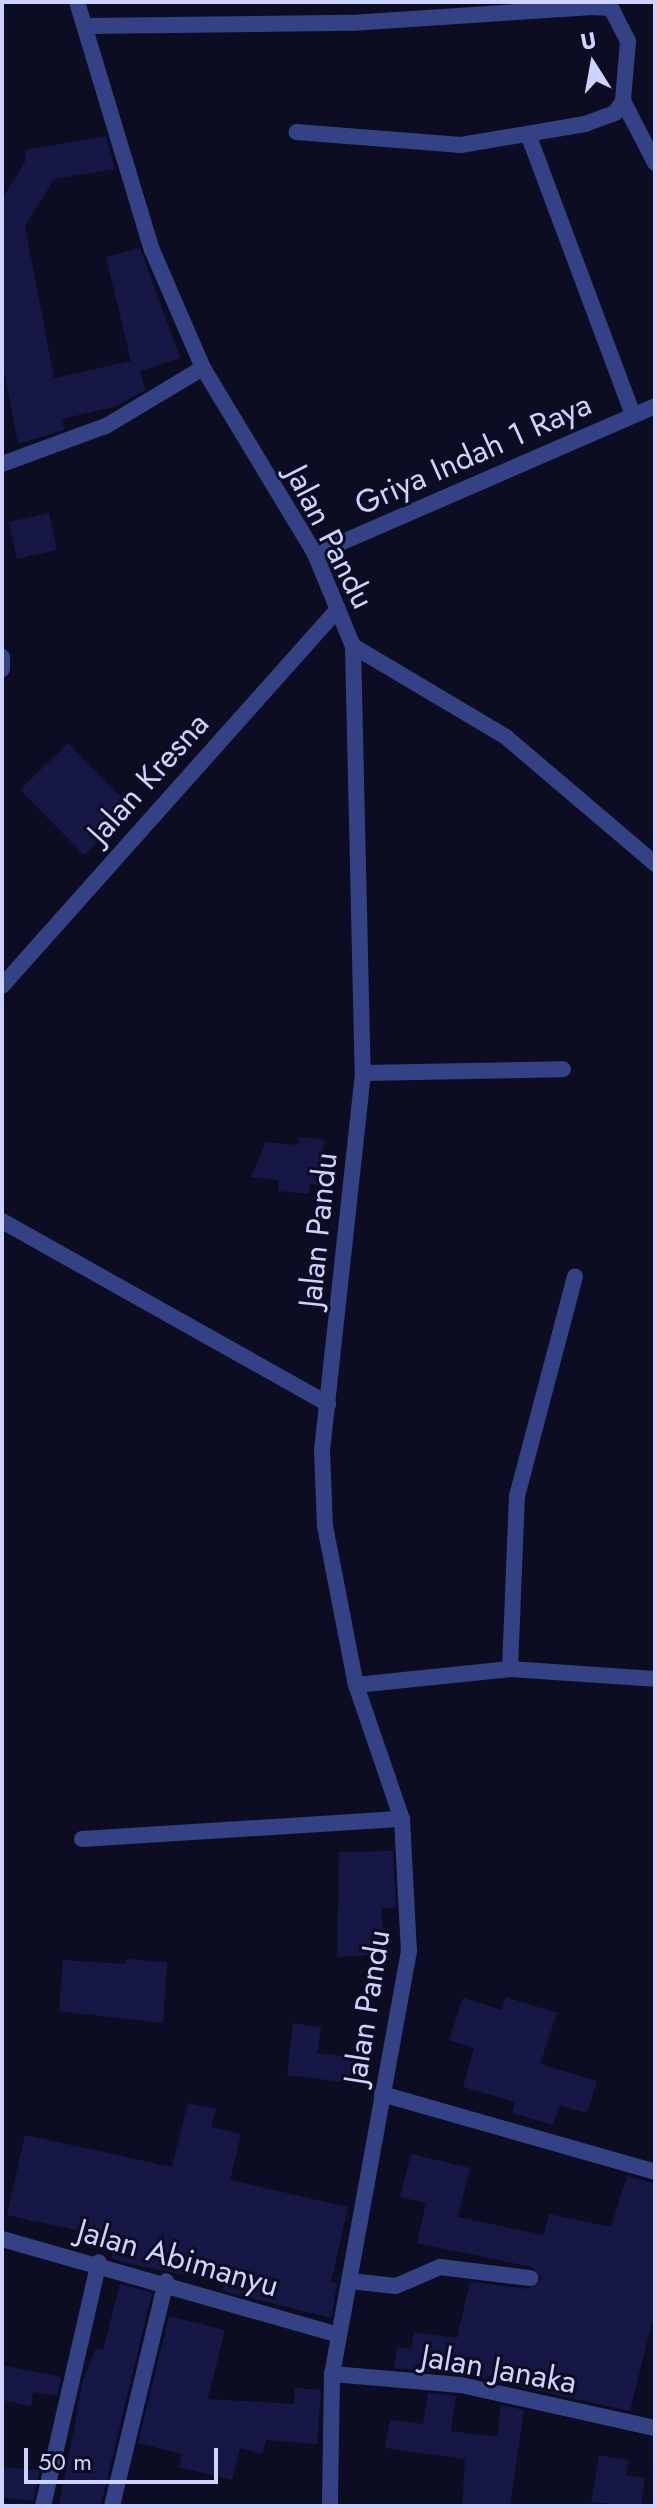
<!DOCTYPE html>
<style>
body{margin:0}
#map{position:relative;width:657px;height:2508px;overflow:hidden;background:#0c0d23;font-family:Jost,sans-serif}
div>[style]{position:absolute}
.building>*{inset:0;background:#171745}
.service>*{height:16px;margin:-8px;padding:0 8px;transform-origin:8px;border-radius:8px;background:#344185}
.minor>*{height:16px;margin:-8px;padding:0 8px;transform-origin:8px;border-radius:8px;background:#344185}
.tertiary>*{height:16px;margin:-8px;padding:0 8px;transform-origin:8px;border-radius:8px;background:#344185}
span{translate:-50% -50%;white-space:nowrap;text-align:center;line-height:1.15;-webkit-text-stroke:6px #0c0d23;paint-order:stroke}
.street-label{font-size:32px;color:#ced2ff}
.frame{position:absolute;inset:0;border:4px solid #ced2ff;pointer-events:none}
.north{position:absolute;left:553px;top:24px;width:80px;height:80px;-webkit-text-stroke:6px #0c0d23;paint-order:stroke;rotate:349deg;font-size:22px;font-weight:700;line-height:32px;text-align:center;color:#ced2ff}
.north::after{content:'';display:block;margin:auto;width:28px;height:36px;background:#ced2ff;clip-path:polygon(50% 0,100% 100%,50% 72%,0 100%)}
.scale{position:absolute;left:24px;top:2448px;width:194px;height:36px;box-sizing:border-box;border:4px solid #ced2ff;border-top:0;padding-left:10px;font-size:24px;line-height:28px;white-space:nowrap;color:#ced2ff;-webkit-text-stroke:6px #0c0d23;paint-order:stroke}
</style>
<div id="map">
<div class="building">
<i style="clip-path:polygon(106px 136px,115px 169px,54px 179px,25px 226px,54px 378px,131px 361px,106px 257px,140px 248px,180px 358px,140px 371px,145px 390px,117px 406px,62px 419px,64px 430px,18px 444px,2px 361px,2px 199px,26px 160px,25px 150px)"></i>
<i style="clip-path:polygon(49px 513px,57px 550px,17px 559px,9px 522px)"></i>
<i style="clip-path:polygon(68px 743px,132px 808px,84px 855px,20px 790px)"></i>
<i style="clip-path:polygon(299px 1137px,324px 1140px,319px 1185px,310px 1184px,309px 1194px,278px 1191px,279px 1180px,251px 1177px,266px 1142px,298px 1145px)"></i>
<i style="clip-path:polygon(393px 1851px,396px 1908px,381px 1908px,385px 1954px,337px 1957px,339px 1852px)"></i>
<i style="clip-path:polygon(126px 1959px,167px 1962px,163px 2023px,59px 2011px,63px 1960px,125px 1964px)"></i>
<i style="clip-path:polygon(506px 1997px,557px 2013px,540px 2064px,597px 2081px,587px 2113px,559px 2105px,553px 2125px,512px 2113px,515px 2102px,463px 2087px,474px 2048px,449px 2040px,463px 1998px,502px 2010px)"></i>
<i style="clip-path:polygon(293px 2023px,321px 2027px,317px 2053px,370px 2059px,367px 2085px,287px 2075px)"></i>
<i style="clip-path:polygon(188px 2103px,216px 2109px,211px 2127px,241px 2134px,230px 2180px,348px 2207px,331px 2282px,337px 2283px,331px 2318px,223px 2291px,224px 2283px,126px 2263px,112px 2258px,116px 2239px,7px 2215px,25px 2135px,172px 2167px)"></i>
<i style="clip-path:polygon(411px 2154px,470px 2168px,458px 2217px,544px 2235px,549px 2214px,611px 2227px,627px 2176px,655px 2184px,655px 2310px,630px 2411px,463px 2374px,394px 2368px,397px 2347px,411px 2349px,414px 2332px,457px 2338px,470px 2282px,529px 2289px,541px 2279px,532px 2267px,417px 2243px,426px 2203px,400px 2197px)"></i>
<i style="clip-path:polygon(120px 2284px,152px 2293px,101px 2504px,59px 2506px,83px 2381px,96px 2348px,103px 2350px)"></i>
<i style="clip-path:polygon(169px 2316px,225px 2330px,208px 2399px,294px 2404px,295px 2388px,321px 2390px,317px 2444px,266px 2440px,262px 2454px,240px 2448px,232px 2480px,179px 2467px,182px 2454px,138px 2443px)"></i>
<i style="clip-path:polygon(2px 2365px,61px 2377px,57px 2396px,33px 2392px,31px 2406px,2px 2400px)"></i>
<i style="clip-path:polygon(428px 2393px,456px 2396px,451px 2431px,497px 2437px,501px 2405px,524px 2410px,510px 2506px,462px 2506px,465px 2459px,385px 2448px,390px 2420px,423px 2424px)"></i>
<i style="clip-path:polygon(599px 2455px,628px 2460px,626px 2475px,645px 2478px,641px 2506px,591px 2502px)"></i>
<i style="clip-path:polygon(2px 2467px,40px 2470px,33px 2501px,2px 2497px)"></i>
</div>
<div class="service">
<i style="left:363px;top:1073px;width:200px;rotate:-1.1deg"></i>
</div>
<div class="minor">
<i style="left:87px;top:26px;width:264px;rotate:-0.7deg"></i>
<i style="left:351px;top:23px;width:242px;rotate:-3.8deg"></i>
<i style="left:592px;top:7px;width:19px;rotate:3deg"></i>
<i style="left:611px;top:8px;width:37px;rotate:63deg"></i>
<i style="left:628px;top:41px;width:60px;rotate:94.8deg"></i>
<i style="left:623px;top:101px;width:14px;rotate:124deg"></i>
<i style="left:615px;top:113px;width:32px;rotate:160deg"></i>
<i style="left:585px;top:124px;width:126px;rotate:170.4deg"></i>
<i style="left:461px;top:145px;width:165px;rotate:-175.5deg"></i>
<i style="left:623px;top:101px;width:70px;rotate:62.7deg"></i>
<i style="left:528px;top:134px;width:300px;rotate:69.5deg"></i>
<i style="left:2px;top:464px;width:111px;rotate:-20.1deg"></i>
<i style="left:106px;top:426px;width:113px;rotate:-30.9deg"></i>
<i style="left:315px;top:554px;width:371px;rotate:-23.5deg"></i>
<i style="left:2px;top:657px;width:12px;rotate:90deg"></i>
<i style="left:2px;top:986px;width:505px;rotate:-48.29deg"></i>
<i style="left:2px;top:1221px;width:374px;rotate:29.3deg"></i>
<i style="left:510px;top:1669px;width:173px;rotate:-87.7deg"></i>
<i style="left:517px;top:1496px;width:227px;rotate:-75.2deg"></i>
<i style="left:356px;top:1685px;width:155px;rotate:-5.9deg"></i>
<i style="left:510px;top:1669px;width:145px;rotate:3.9deg"></i>
<i style="left:82px;top:1839px;width:321px;rotate:-3.6deg"></i>
<i style="left:382px;top:2094px;width:284px;rotate:15.9deg"></i>
<i style="left:2px;top:2239px;width:349px;rotate:15.9deg"></i>
<i style="left:350px;top:2281px;width:46px;rotate:6.2deg"></i>
<i style="left:396px;top:2286px;width:48px;rotate:-23.4deg"></i>
<i style="left:440px;top:2267px;width:91px;rotate:7deg"></i>
<i style="left:332px;top:2374px;width:129px;rotate:4.9deg"></i>
<i style="left:461px;top:2385px;width:199px;rotate:12.5deg"></i>
<i style="left:43px;top:2506px;width:250px;rotate:-77.1deg"></i>
<i style="left:112px;top:2506px;width:231px;rotate:-76.5deg"></i>
</div>
<div class="tertiary">
<i style="left:77px;top:2px;width:259px;rotate:73.2deg"></i>
<i style="left:152px;top:250px;width:129px;rotate:66.6deg"></i>
<i style="left:203px;top:368px;width:217px;rotate:58.9deg"></i>
<i style="left:315px;top:554px;width:100px;rotate:67.6deg"></i>
<i style="left:353px;top:646px;width:427px;rotate:88.7deg"></i>
<i style="left:363px;top:1073px;width:378px;rotate:96.2deg"></i>
<i style="left:322px;top:1449px;width:77px;rotate:87.8deg"></i>
<i style="left:325px;top:1526px;width:162px;rotate:79deg"></i>
<i style="left:356px;top:1685px;width:142px;rotate:71.1deg"></i>
<i style="left:402px;top:1819px;width:132px;rotate:87deg"></i>
<i style="left:409px;top:1951px;width:430px;rotate:100.3deg"></i>
<i style="left:332px;top:2374px;width:132px;rotate:90.9deg"></i>
<i style="left:353px;top:646px;width:178px;rotate:30.7deg"></i>
<i style="left:506px;top:737px;width:196px;rotate:40.4deg"></i>
</div>
<div class="street-label">
<span style="left:473px;top:454px;rotate:-24deg">Griya Indah 1 Raya</span>
<span style="left:330px;top:537px;rotate:63deg">Jalan Pandu</span>
<span style="left:148px;top:778px;rotate:-48deg">Jalan Kresna</span>
<span style="left:318px;top:1230px;rotate:-84deg">Jalan Pandu</span>
<span style="left:367px;top:2007px;rotate:-81deg">Jalan Pandu</span>
<span style="left:178px;top:2258px;rotate:16deg">Jalan Abimanyu</span>
<span style="left:499px;top:2369px;rotate:10deg">Jalan Janaka</span>
</div>
<div class="frame"></div>
<div class="north">U</div>
<div class="scale">50 m</div>
</div>
